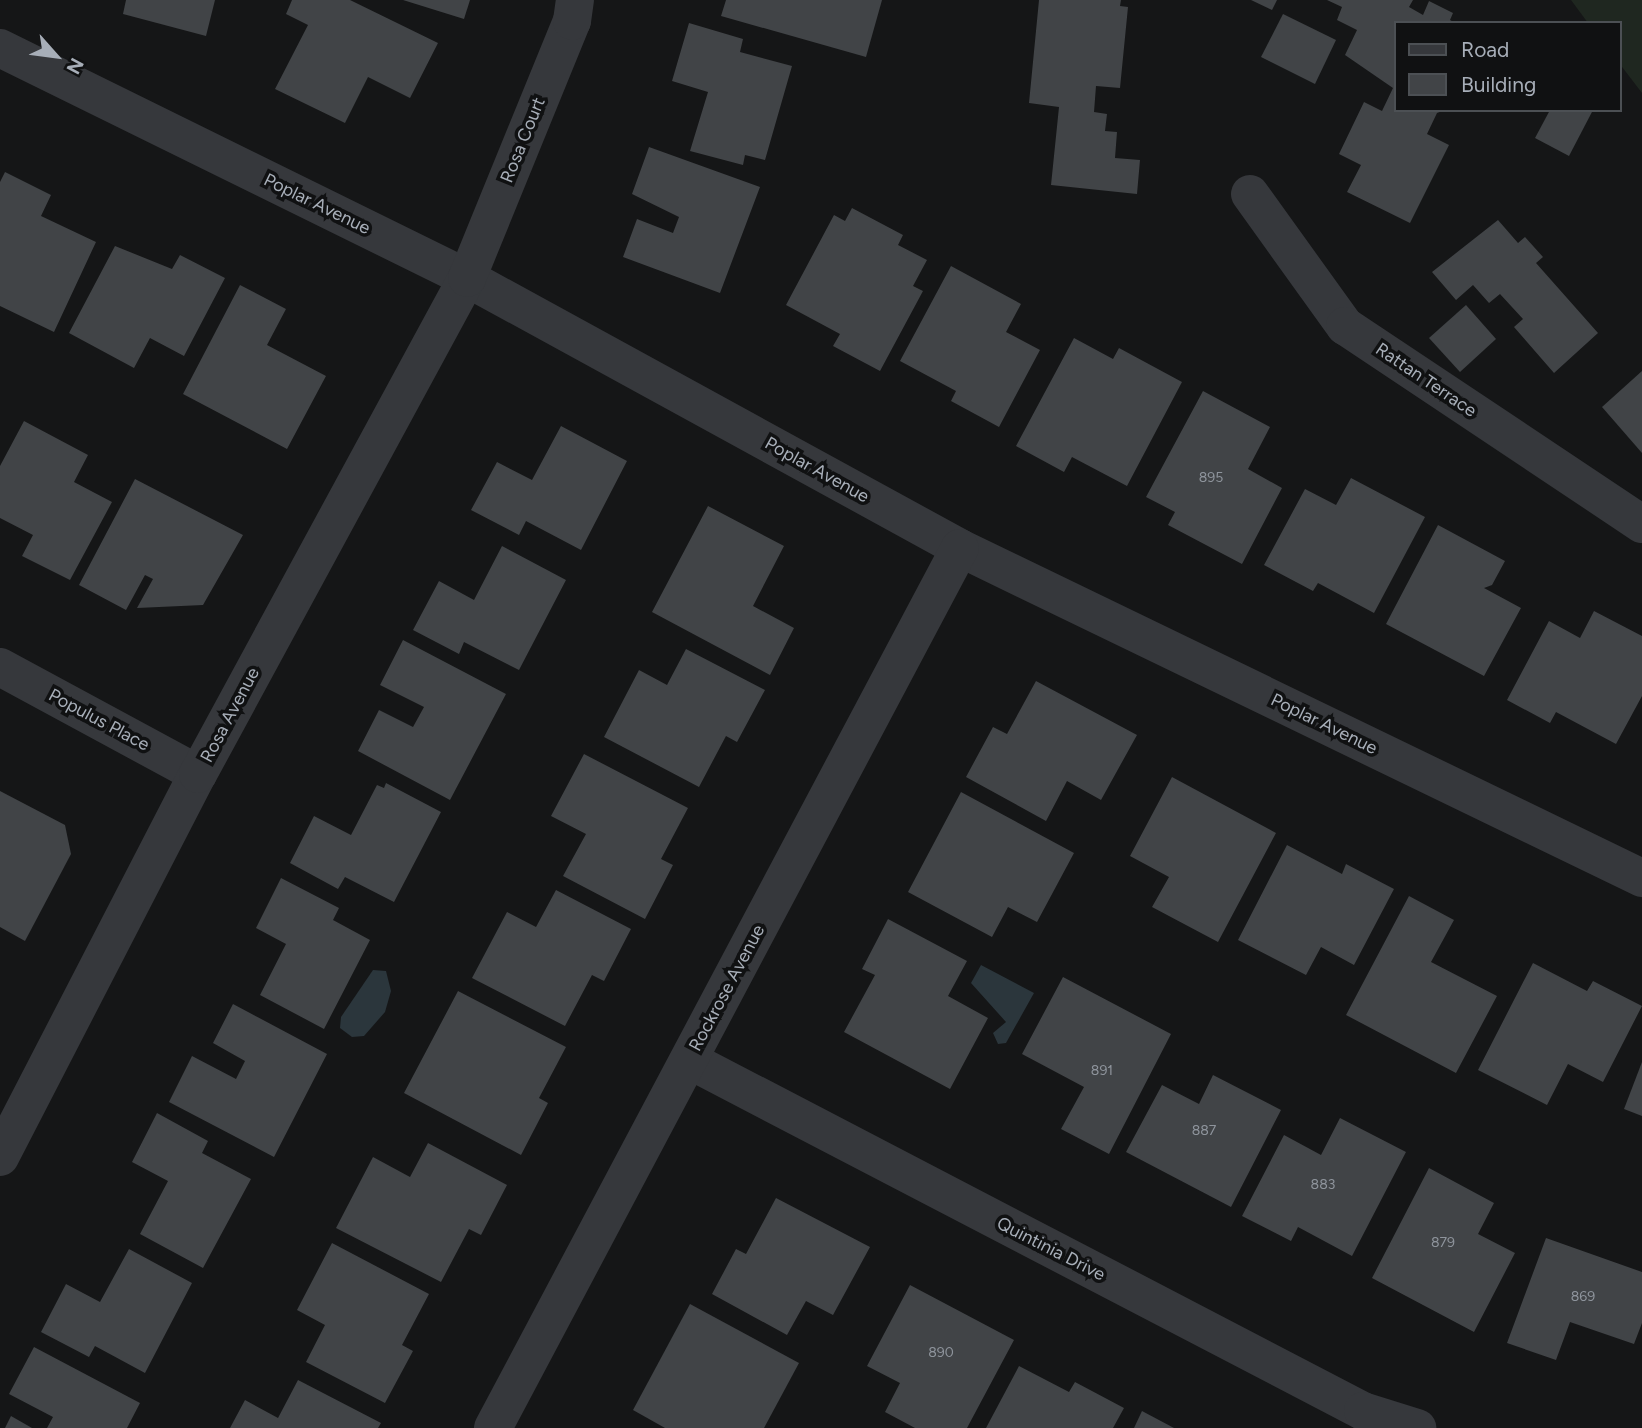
<!DOCTYPE html>
<style>
body{margin:0}
#map{position:relative;width:1642px;height:1428px;overflow:hidden;background:#151617;font-family:Figtree,sans-serif}
div>[style]{position:absolute}
.green>*{inset:0;background:#1f2720}
.water>*{inset:0;background:#2b363c}
.building>*{inset:0;background:#414447}
.minor>*{height:38px;margin:-19px;padding:0 19px;transform-origin:19px;border-radius:19px;background:#36383c}
span{translate:-50% -50%;white-space:nowrap;text-align:center;line-height:1.15;-webkit-text-stroke:7px #101112;paint-order:stroke}
.number-label{font-size:14px;color:#8e949c}
.number-label span{-webkit-text-stroke-width:0}
.street-label{font-size:18px;color:#a7aeb8}
.legend{position:absolute;left:1394px;top:21px;width:228px;height:91px;box-sizing:border-box;background:#101112;border:2px solid #4c5054;margin:0;padding:9px 12px;list-style:none;font-size:21px;color:#a7aeb8}
.legend li{display:flex;align-items:center;gap:14px;height:35px}
.legend b{width:35px;border:2px solid #4c5054}
.north{position:absolute;left:21px;top:21px;width:70px;height:70px;-webkit-text-stroke:5px #101112;paint-order:stroke;rotate:118deg;font-size:19px;font-weight:700;line-height:28px;text-align:center;color:#a7aeb8}
.north::after{content:'';display:block;margin:auto;width:24px;height:32px;background:#a7aeb8;clip-path:polygon(50% 0,100% 100%,50% 72%,0 100%)}
</style>
<div id="map">
<div class="green">
<i style="clip-path:polygon(1571px 0,1642px 0,1642px 93px,1619px 63px,1619px 23px,1588px 23px)"></i>
</div>
<div class="water">
<i style="clip-path:polygon(981px 965px,1034px 993px,1006px 1043px,998px 1044px,993px 1033px,1006px 1022px,971px 983px)"></i>
<i style="clip-path:polygon(373px 970px,386px 971px,391px 991px,385px 1012px,364px 1036px,352px 1037px,340px 1028px,341px 1017px)"></i>
</div>
<div class="building">
<i style="clip-path:polygon(126px 0,215px 0,206px 36px,123px 14px)"></i>
<i style="clip-path:polygon(292px 0,350px 0,438px 43px,410px 98px,368px 77px,345px 123px,275px 89px,308px 25px,286px 14px)"></i>
<i style="clip-path:polygon(403px 0,470px 0,464px 19px)"></i>
<i style="clip-path:polygon(726px 0,882px 0,866px 57px,721px 16px)"></i>
<i style="clip-path:polygon(1039px 0,1121px 0,1120px 6px,1128px 7px,1120px 88px,1096px 86px,1094px 112px,1107px 114px,1105px 131px,1117px 132px,1115px 158px,1140px 160px,1137px 194px,1051px 185px,1059px 107px,1029px 103px)"></i>
<i style="clip-path:polygon(1251px 0,1277px 0,1272px 10px)"></i>
<i style="clip-path:polygon(1327px 0,1413px 0,1409px 7px,1423px 15px,1429px 1px,1453px 13px,1450px 20px,1455px 23px,1395px 23px,1395px 110px,1445px 110px,1437px 113px,1427px 134px,1449px 145px,1410px 223px,1347px 192px,1361px 165px,1339px 154px,1364px 102px,1382px 111px,1393px 88px,1345px 55px,1357px 30px,1337px 20px,1342px 7px)"></i>
<i style="clip-path:polygon(1283px 14px,1336px 40px,1315px 84px,1261px 57px)"></i>
<i style="clip-path:polygon(689px 23px,743px 39px,740px 52px,792px 66px,765px 160px,745px 155px,743px 165px,690px 151px,708px 92px,672px 81px)"></i>
<i style="clip-path:polygon(1550px 110px,1593px 110px,1569px 156px,1535px 138px)"></i>
<i style="clip-path:polygon(649px 147px,760px 187px,720px 293px,623px 257px,637px 219px,673px 233px,679px 217px,632px 194px)"></i>
<i style="clip-path:polygon(5px 172px,51px 195px,41px 216px,96px 242px,54px 332px,0 306px,0 182px)"></i>
<i style="clip-path:polygon(852px 208px,903px 235px,898px 245px,927px 260px,913px 286px,923px 291px,880px 371px,833px 346px,840px 334px,786px 305px,834px 215px,845px 221px)"></i>
<i style="clip-path:polygon(1498px 220px,1518px 243px,1525px 237px,1543px 257px,1536px 263px,1598px 333px,1554px 373px,1514px 327px,1523px 319px,1500px 294px,1489px 303px,1473px 285px,1456px 300px,1432px 272px)"></i>
<i style="clip-path:polygon(115px 246px,172px 269px,180px 255px,225px 278px,184px 356px,150px 338px,134px 368px,69px 333px)"></i>
<i style="clip-path:polygon(951px 266px,1021px 304px,1006px 332px,1040px 350px,999px 427px,951px 401px,956px 391px,900px 361px)"></i>
<i style="clip-path:polygon(240px 285px,286px 309px,267px 345px,326px 376px,287px 449px,183px 394px)"></i>
<i style="clip-path:polygon(1466px 305px,1496px 339px,1460px 372px,1429px 338px)"></i>
<i style="clip-path:polygon(1074px 338px,1113px 359px,1119px 348px,1182px 382px,1127px 486px,1072px 457px,1064px 472px,1016px 446px)"></i>
<i style="clip-path:polygon(1642px 371px,1642px 453px,1602px 407px)"></i>
<i style="clip-path:polygon(1203px 391px,1270px 427px,1248px 469px,1282px 488px,1242px 564px,1168px 525px,1175px 512px,1146px 497px)"></i>
<i style="clip-path:polygon(24px 421px,88px 455px,74px 482px,112px 502px,70px 580px,22px 556px,33px 535px,0 518px,0 466px)"></i>
<i style="clip-path:polygon(561px 426px,627px 461px,581px 550px,526px 521px,519px 535px,471px 510px,497px 462px,532px 480px)"></i>
<i style="clip-path:polygon(1351px 478px,1425px 517px,1374px 613px,1318px 583px,1313px 591px,1264px 565px,1305px 489px,1336px 505px)"></i>
<i style="clip-path:polygon(135px 479px,243px 535px,203px 605px,137px 608px,153px 579px,145px 575px,126px 610px,79px 585px)"></i>
<i style="clip-path:polygon(708px 506px,784px 546px,753px 606px,794px 628px,770px 675px,652px 612px)"></i>
<i style="clip-path:polygon(1438px 525px,1505px 561px,1492px 585px,1484px 588px,1521px 608px,1484px 676px,1386px 624px)"></i>
<i style="clip-path:polygon(502px 546px,566px 580px,519px 670px,464px 642px,459px 654px,413px 630px,439px 581px,474px 600px)"></i>
<i style="clip-path:polygon(1594px 611px,1642px 636px,1642px 696px,1616px 744px,1556px 712px,1550px 723px,1507px 700px,1549px 621px,1580px 638px)"></i>
<i style="clip-path:polygon(403px 640px,506px 694px,450px 800px,358px 751px,379px 710px,413px 727px,424px 707px,380px 685px)"></i>
<i style="clip-path:polygon(686px 649px,765px 690px,737px 742px,726px 736px,699px 787px,604px 737px,639px 670px,667px 685px)"></i>
<i style="clip-path:polygon(1036px 681px,1137px 735px,1101px 800px,1067px 781px,1046px 821px,966px 777px,993px 727px,1007px 734px)"></i>
<i style="clip-path:polygon(584px 754px,688px 808px,661px 859px,673px 865px,645px 919px,563px 876px,586px 834px,551px 816px)"></i>
<i style="clip-path:polygon(1172px 777px,1276px 833px,1218px 942px,1152px 907px,1169px 877px,1130px 856px)"></i>
<i style="clip-path:polygon(386px 783px,441px 812px,394px 902px,345px 877px,338px 889px,290px 863px,314px 816px,351px 835px,377px 785px,384px 788px)"></i>
<i style="clip-path:polygon(0 791px,65px 825px,71px 854px,25px 941px,0 927px)"></i>
<i style="clip-path:polygon(961px 792px,1074px 853px,1037px 922px,1008px 907px,992px 937px,908px 892px)"></i>
<i style="clip-path:polygon(1287px 845px,1342px 874px,1346px 864px,1394px 889px,1354px 965px,1321px 947px,1306px 975px,1238px 940px)"></i>
<i style="clip-path:polygon(281px 878px,339px 908px,333px 920px,370px 940px,324px 1029px,260px 995px,286px 944px,256px 928px)"></i>
<i style="clip-path:polygon(556px 890px,631px 929px,604px 981px,592px 975px,565px 1026px,472px 978px,507px 912px,536px 927px)"></i>
<i style="clip-path:polygon(1409px 896px,1454px 920px,1431px 962px,1497px 996px,1456px 1073px,1346px 1015px)"></i>
<i style="clip-path:polygon(888px 919px,967px 961px,948px 996px,988px 1018px,950px 1089px,844px 1032px,875px 975px,862px 969px)"></i>
<i style="clip-path:polygon(1533px 963px,1587px 991px,1593px 981px,1642px 1006px,1603px 1082px,1568px 1064px,1547px 1105px,1478px 1070px)"></i>
<i style="clip-path:polygon(1063px 977px,1171px 1034px,1109px 1154px,1061px 1129px,1084px 1087px,1022px 1054px)"></i>
<i style="clip-path:polygon(458px 991px,566px 1047px,539px 1098px,548px 1103px,521px 1155px,404px 1093px)"></i>
<i style="clip-path:polygon(233px 1004px,327px 1054px,274px 1157px,169px 1102px,192px 1056px,236px 1079px,245px 1061px,213px 1043px)"></i>
<i style="clip-path:polygon(1642px 1062px,1642px 1116px,1624px 1109px)"></i>
<i style="clip-path:polygon(1213px 1075px,1281px 1110px,1231px 1207px,1126px 1152px,1162px 1085px,1199px 1104px)"></i>
<i style="clip-path:polygon(157px 1113px,208px 1141px,202px 1153px,251px 1179px,203px 1268px,140px 1234px,168px 1181px,132px 1162px)"></i>
<i style="clip-path:polygon(1340px 1118px,1406px 1152px,1352px 1256px,1298px 1227px,1291px 1241px,1242px 1216px,1284px 1135px,1321px 1155px)"></i>
<i style="clip-path:polygon(428px 1143px,507px 1185px,481px 1235px,469px 1229px,441px 1282px,336px 1228px,373px 1157px,410px 1177px)"></i>
<i style="clip-path:polygon(1429px 1168px,1494px 1203px,1478px 1234px,1515px 1253px,1474px 1332px,1372px 1278px)"></i>
<i style="clip-path:polygon(776px 1198px,870px 1247px,833px 1315px,806px 1301px,787px 1335px,712px 1294px,736px 1249px,746px 1254px)"></i>
<i style="clip-path:polygon(1546px 1238px,1642px 1272px,1642px 1323px,1634px 1344px,1570px 1322px,1556px 1360px,1507px 1343px)"></i>
<i style="clip-path:polygon(332px 1243px,429px 1294px,402px 1345px,413px 1351px,385px 1403px,306px 1362px,325px 1325px,297px 1310px)"></i>
<i style="clip-path:polygon(129px 1249px,192px 1283px,145px 1373px,95px 1346px,89px 1357px,41px 1332px,66px 1284px,100px 1302px)"></i>
<i style="clip-path:polygon(910px 1285px,1014px 1340px,967px 1428px,915px 1428px,885px 1412px,900px 1383px,867px 1366px)"></i>
<i style="clip-path:polygon(690px 1304px,799px 1363px,764px 1428px,665px 1428px,633px 1410px)"></i>
<i style="clip-path:polygon(34px 1347px,140px 1403px,127px 1428px,47px 1428px,53px 1417px,9px 1394px)"></i>
<i style="clip-path:polygon(1019px 1366px,1069px 1392px,1075px 1382px,1124px 1408px,1113px 1428px,986px 1428px)"></i>
<i style="clip-path:polygon(298px 1380px,381px 1423px,378px 1428px,230px 1428px,245px 1400px,278px 1418px)"></i>
<i style="clip-path:polygon(1142px 1411px,1174px 1428px,1134px 1428px)"></i>
<i style="clip-path:polygon(11px 1416px,32px 1428px,5px 1428px)"></i>
</div>
<div class="minor">
<i style="left:0;top:48px;width:521px;rotate:26.22deg"></i>
<i style="left:467px;top:278px;width:562px;rotate:28.71deg"></i>
<i style="left:960px;top:548px;width:758px;rotate:25.82deg"></i>
<i style="left:1250px;top:194px;width:163px;rotate:54.3deg"></i>
<i style="left:1345px;top:326px;width:357px;rotate:33.7deg"></i>
<i style="left:0;top:667px;width:225px;rotate:28.4deg"></i>
<i style="left:689px;top:1060px;width:760px;rotate:27.51deg"></i>
<i style="left:1363px;top:1411px;width:57px;rotate:17.5deg"></i>
<i style="left:0;top:1157px;width:431px;rotate:-62.7deg"></i>
<i style="left:198px;top:774px;width:564px;rotate:-61.53deg"></i>
<i style="left:467px;top:278px;width:278px;rotate:-67.8deg"></i>
<i style="left:572px;top:21px;width:21px;rotate:-82deg"></i>
<i style="left:493px;top:1428px;width:996px;rotate:-62.05deg"></i>
</div>
<div class="number-label">
<span style="left:1211px;top:478px">895</span>
<span style="left:1102px;top:1071px">891</span>
<span style="left:1204px;top:1131px">887</span>
<span style="left:1323px;top:1185px">883</span>
<span style="left:1443px;top:1243px">879</span>
<span style="left:1583px;top:1297px">869</span>
<span style="left:941px;top:1353px">890</span>
</div>
<div class="street-label">
<span style="left:523px;top:140px;rotate:-68deg">Rosa Court</span>
<span style="left:317px;top:204px;rotate:26deg">Poplar Avenue</span>
<span style="left:1426px;top:380px;rotate:34deg">Rattan Terrace</span>
<span style="left:817px;top:470px;rotate:29deg">Poplar Avenue</span>
<span style="left:230px;top:715px;rotate:-62deg">Rosa Avenue</span>
<span style="left:99px;top:720px;rotate:28deg">Populus Place</span>
<span style="left:1324px;top:724px;rotate:26deg">Poplar Avenue</span>
<span style="left:727px;top:988px;rotate:-62deg">Rockrose Avenue</span>
<span style="left:1051px;top:1249px;rotate:27deg">Quintinia Drive</span>
</div>
<ul class="legend">
<li><b style="height:9px;background:#36383c"></b>Road</li>
<li><b style="height:19px;background:#414447"></b>Building</li>
</ul>
<div class="north">N</div>
</div>
